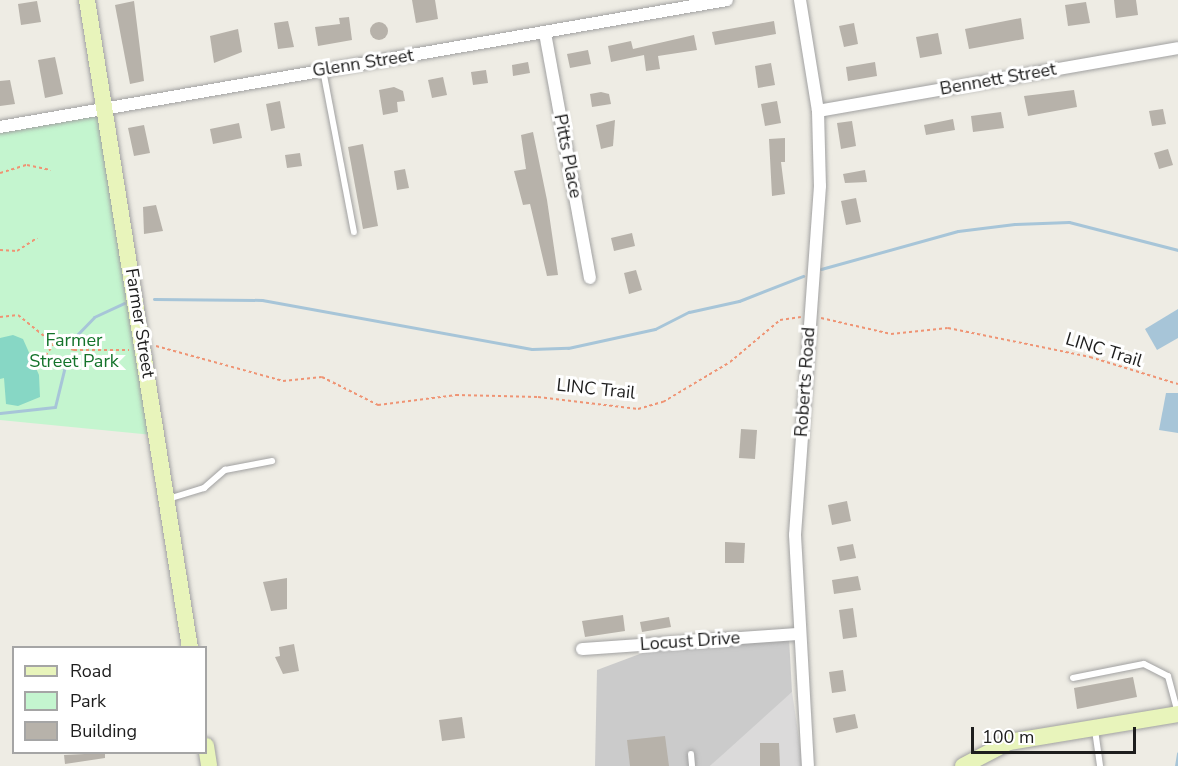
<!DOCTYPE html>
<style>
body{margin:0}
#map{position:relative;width:1178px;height:766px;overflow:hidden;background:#eeece4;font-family:"Nunito Sans",sans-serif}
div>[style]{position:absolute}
.residential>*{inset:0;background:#dbdada}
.religious>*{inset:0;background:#cbcbcb}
.park>*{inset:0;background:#c4f5cf}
.pitch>*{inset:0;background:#87d7c5}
.water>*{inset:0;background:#a7c5d8}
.stream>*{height:3px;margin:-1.5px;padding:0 1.5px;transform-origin:1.5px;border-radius:1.5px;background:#a7c5d8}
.building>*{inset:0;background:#b7b2aa}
.round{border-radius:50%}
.path>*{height:2px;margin-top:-1px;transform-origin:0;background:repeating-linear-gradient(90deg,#ef9474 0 3px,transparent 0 6px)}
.roads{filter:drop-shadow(0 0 2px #a1a1a1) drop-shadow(0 0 2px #a1a1a1)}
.lane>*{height:6px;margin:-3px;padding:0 3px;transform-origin:3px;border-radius:3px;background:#fff}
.street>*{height:12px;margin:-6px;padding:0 6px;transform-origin:6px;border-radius:6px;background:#fff}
.secondary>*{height:16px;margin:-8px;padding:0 8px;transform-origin:8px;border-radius:8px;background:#e8f4bb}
span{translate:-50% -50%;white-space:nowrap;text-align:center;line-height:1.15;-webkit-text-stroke:6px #fff;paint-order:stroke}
.street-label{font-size:18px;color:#1d1d1d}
.park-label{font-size:18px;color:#14732b}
.legend{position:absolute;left:12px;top:646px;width:195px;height:108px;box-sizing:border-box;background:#fff;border:2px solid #a5a5a5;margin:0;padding:8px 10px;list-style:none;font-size:18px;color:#1d1d1d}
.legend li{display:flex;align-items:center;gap:12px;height:30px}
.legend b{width:30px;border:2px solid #a5a5a5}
.scale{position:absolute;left:971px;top:727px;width:165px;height:27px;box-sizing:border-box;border:3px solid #1d1d1d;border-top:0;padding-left:8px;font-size:18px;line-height:21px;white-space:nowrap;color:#1d1d1d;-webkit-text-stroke:4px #fff;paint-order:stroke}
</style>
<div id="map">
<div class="residential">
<i style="clip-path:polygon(792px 692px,803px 766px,710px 766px,762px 716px)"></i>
</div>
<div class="religious">
<i style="clip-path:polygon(789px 638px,792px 692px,710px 766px,595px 766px,597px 670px,661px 646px)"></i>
</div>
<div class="park">
<i style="clip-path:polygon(106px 106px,163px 436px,0 420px,0 128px)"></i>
</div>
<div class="pitch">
<i style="clip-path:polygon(13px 335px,23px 339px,39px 375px,40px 397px,18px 406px,6px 404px,4px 378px,0 379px,0 338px)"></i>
</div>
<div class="water">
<i style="clip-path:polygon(1178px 309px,1178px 338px,1157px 350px,1145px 329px)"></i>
<i style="clip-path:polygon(1166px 393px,1178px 393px,1178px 433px,1159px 430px)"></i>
</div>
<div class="stream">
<i style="left:821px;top:269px;width:142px;rotate:-15.5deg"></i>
<i style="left:958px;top:231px;width:57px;rotate:-7deg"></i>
<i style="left:1015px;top:224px;width:54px;rotate:-2.1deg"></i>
<i style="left:1069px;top:222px;width:113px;rotate:14.4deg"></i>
<i style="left:154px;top:299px;width:108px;rotate:0.5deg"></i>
<i style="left:262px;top:300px;width:274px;rotate:10.3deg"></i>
<i style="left:532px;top:349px;width:36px;rotate:-2deg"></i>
<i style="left:568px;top:348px;width:89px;rotate:-12.3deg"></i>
<i style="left:655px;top:329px;width:38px;rotate:-27deg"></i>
<i style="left:689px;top:312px;width:51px;rotate:-12.4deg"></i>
<i style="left:739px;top:301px;width:69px;rotate:-21.3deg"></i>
<i style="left:73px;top:339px;width:30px;rotate:-46deg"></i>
<i style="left:94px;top:317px;width:33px;rotate:-25deg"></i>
<i style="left:0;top:413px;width:55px;rotate:-6.2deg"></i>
<i style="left:55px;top:407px;width:46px;rotate:-76.3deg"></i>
<i style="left:1176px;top:766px;width:13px;rotate:-81deg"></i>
</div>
<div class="building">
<i style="clip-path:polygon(412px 0,435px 0,438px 19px,416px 23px)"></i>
<i style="clip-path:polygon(1114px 0,1136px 0,1138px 15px,1116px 18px)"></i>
<i style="clip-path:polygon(37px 1px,41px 22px,21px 25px,18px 4px)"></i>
<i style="clip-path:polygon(134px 1px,144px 81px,130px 84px,115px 5px)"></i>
<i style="clip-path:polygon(1086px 2px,1090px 23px,1068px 26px,1065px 5px)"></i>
<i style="clip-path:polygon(349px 17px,352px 40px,318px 46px,315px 27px,340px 24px,339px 18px)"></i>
<i style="clip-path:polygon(1021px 18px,1024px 39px,969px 49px,965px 29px)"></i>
<i style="clip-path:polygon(288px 21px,294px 47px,278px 49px,274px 23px)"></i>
<i style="clip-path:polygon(774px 21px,776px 34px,715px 45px,712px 32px)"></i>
<i class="round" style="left:370px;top:22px;width:18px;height:18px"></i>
<i style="clip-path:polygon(854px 23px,858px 44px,844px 47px,839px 26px)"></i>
<i style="clip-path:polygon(238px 29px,242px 52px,214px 63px,210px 36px)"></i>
<i style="clip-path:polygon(938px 33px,942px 54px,920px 58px,916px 37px)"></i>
<i style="clip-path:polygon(694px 35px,697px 50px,658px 56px,660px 69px,646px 71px,644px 55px,611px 62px,608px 46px,631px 41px,633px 49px)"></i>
<i style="clip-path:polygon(588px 50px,591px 64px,570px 68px,567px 54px)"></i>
<i style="clip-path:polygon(55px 57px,63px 94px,45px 98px,38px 60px)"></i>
<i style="clip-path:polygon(528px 62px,530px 73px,513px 76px,512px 65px)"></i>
<i style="clip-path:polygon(875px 62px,877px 76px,848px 81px,846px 67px)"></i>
<i style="clip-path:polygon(771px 63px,775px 85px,758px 88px,755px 66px)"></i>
<i style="clip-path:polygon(486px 70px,488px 83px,473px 85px,471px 72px)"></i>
<i style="clip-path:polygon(443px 77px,447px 95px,432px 98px,428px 80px)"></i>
<i style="clip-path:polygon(10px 80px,15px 104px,0 106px,0 81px)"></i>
<i style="clip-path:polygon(394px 87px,403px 91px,405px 101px,397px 102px,398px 112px,383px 115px,379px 90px)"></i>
<i style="clip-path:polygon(1074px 90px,1077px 107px,1028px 116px,1024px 96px)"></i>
<i style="clip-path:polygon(601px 92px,609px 94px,611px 104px,592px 107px,590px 94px)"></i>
<i style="clip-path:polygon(280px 101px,285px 128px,271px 131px,266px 104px)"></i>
<i style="clip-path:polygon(777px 101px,781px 123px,765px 126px,761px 104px)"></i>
<i style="clip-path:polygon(1163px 109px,1166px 124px,1152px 126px,1149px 111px)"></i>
<i style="clip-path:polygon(1001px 112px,1004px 128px,973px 132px,971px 116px)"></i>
<i style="clip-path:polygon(953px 119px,955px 130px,926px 135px,924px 125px)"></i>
<i style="clip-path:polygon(615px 120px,613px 146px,601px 149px,596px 125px)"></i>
<i style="clip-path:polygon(852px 121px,856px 146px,841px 149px,837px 123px)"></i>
<i style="clip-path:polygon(239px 123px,242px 138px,213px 144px,210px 129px)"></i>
<i style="clip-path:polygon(144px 125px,150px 153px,134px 156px,128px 128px)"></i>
<i style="clip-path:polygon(533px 132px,547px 200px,558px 275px,547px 276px,530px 204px,523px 205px,514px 171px,526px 169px,521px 135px)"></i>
<i style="clip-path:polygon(785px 138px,785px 162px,781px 162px,785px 194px,772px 196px,769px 139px)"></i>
<i style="clip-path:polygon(363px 144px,378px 226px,363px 229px,348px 147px)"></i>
<i style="clip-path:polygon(1168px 149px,1173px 165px,1159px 169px,1154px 153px)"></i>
<i style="clip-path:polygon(300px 153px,302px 166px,287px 168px,285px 155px)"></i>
<i style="clip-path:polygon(405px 169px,409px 188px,397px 190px,394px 171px)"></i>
<i style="clip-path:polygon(865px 170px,867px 182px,845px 183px,843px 174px)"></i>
<i style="clip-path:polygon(856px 198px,861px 222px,846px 225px,841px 201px)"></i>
<i style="clip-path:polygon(156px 205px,163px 231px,144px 234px,143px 207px)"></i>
<i style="clip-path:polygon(632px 233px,635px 246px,614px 251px,611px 238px)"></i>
<i style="clip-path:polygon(636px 270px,642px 290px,629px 294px,624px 273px)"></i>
<i style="clip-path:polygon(741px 429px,757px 430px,755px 459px,739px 458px)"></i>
<i style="clip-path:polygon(847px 501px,851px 521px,832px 525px,828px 505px)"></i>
<i style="clip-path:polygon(725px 542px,745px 543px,744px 563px,725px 563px)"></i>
<i style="clip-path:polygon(853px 544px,856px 558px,840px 561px,837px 547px)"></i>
<i style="clip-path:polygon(858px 576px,861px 590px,834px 594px,832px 580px)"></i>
<i style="clip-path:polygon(287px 578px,287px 609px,271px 611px,263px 582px)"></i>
<i style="clip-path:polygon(853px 608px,857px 637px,843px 639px,839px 610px)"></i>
<i style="clip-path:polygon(623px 615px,625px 631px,585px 637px,582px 621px)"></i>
<i style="clip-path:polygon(669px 617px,671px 627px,642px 632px,640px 622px)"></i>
<i style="clip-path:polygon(294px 644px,299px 671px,283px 674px,275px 657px,280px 656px,279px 647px)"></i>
<i style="clip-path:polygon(843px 670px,846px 691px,832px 693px,829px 672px)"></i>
<i style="clip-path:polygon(1133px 677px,1137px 697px,1077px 709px,1074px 688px)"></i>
<i style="clip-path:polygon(855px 714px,858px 728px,836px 733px,833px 718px)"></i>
<i style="clip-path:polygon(462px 717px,465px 738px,442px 741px,439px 720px)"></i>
<i style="clip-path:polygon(665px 736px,669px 766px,630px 766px,627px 740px)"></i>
<i style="clip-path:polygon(760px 743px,779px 743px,780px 766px,760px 766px)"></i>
<i style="clip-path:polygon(105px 753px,105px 758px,65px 764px,64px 755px)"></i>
</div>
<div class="path">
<i style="left:0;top:173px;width:28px;rotate:-17deg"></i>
<i style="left:27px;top:165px;width:24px;rotate:12deg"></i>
<i style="left:0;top:250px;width:17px;rotate:3deg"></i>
<i style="left:17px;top:251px;width:24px;rotate:-33deg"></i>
<i style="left:0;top:317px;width:18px;rotate:-6deg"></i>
<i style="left:18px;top:315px;width:46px;rotate:38.9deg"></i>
<i style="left:54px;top:344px;width:21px;rotate:17deg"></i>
<i style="left:74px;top:350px;width:55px"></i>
<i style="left:821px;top:318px;width:72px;rotate:12.9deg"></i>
<i style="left:891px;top:334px;width:57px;rotate:-6deg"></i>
<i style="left:948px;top:328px;width:145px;rotate:11.5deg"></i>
<i style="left:1090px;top:357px;width:92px;rotate:17.1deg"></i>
<i style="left:156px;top:346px;width:132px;rotate:15.4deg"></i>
<i style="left:283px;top:381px;width:39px;rotate:-6deg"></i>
<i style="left:322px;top:377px;width:63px;rotate:26.6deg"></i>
<i style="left:378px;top:405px;width:79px;rotate:-7.3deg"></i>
<i style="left:456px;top:395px;width:82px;rotate:1.4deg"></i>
<i style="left:538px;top:397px;width:101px;rotate:6.8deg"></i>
<i style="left:638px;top:409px;width:26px;rotate:-16deg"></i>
<i style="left:663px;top:402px;width:78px;rotate:-30.8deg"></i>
<i style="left:730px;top:362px;width:65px;rotate:-40deg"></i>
<i style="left:780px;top:320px;width:21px;rotate:-8deg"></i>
<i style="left:35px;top:370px;width:32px;rotate:-54deg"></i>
</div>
<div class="roads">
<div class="lane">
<i style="left:323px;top:70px;width:165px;rotate:79.2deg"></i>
<i style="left:168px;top:499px;width:38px;rotate:-17deg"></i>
<i style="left:204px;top:488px;width:28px;rotate:-41deg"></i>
<i style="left:225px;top:470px;width:48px;rotate:-10.8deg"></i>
<i style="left:1073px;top:678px;width:72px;rotate:-11.2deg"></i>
<i style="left:1144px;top:664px;width:27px;rotate:27deg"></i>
<i style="left:1168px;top:676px;width:38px;rotate:75deg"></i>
<i style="left:1095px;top:730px;width:36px;rotate:82deg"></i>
<i style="left:691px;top:754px;width:12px;rotate:85deg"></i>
</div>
<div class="street">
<i style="left:800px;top:0;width:112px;rotate:80.8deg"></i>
<i style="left:818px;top:111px;width:75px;rotate:88.5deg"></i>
<i style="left:820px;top:186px;width:350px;rotate:94.1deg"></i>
<i style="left:795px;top:535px;width:231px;rotate:86.8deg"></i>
<i style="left:545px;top:33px;width:249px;rotate:79.6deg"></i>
<i style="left:818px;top:111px;width:365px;rotate:-9.9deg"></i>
<i style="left:0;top:127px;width:738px;rotate:-9.91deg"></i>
<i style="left:582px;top:649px;width:217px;rotate:-4deg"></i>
</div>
<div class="secondary">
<i style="left:87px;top:0;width:656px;rotate:80.97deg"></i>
<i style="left:206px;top:746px;width:20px;rotate:81deg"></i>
<i style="left:963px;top:766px;width:52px;rotate:-27.6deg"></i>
<i style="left:1009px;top:742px;width:171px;rotate:-9.4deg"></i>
</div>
</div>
<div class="street-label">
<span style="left:363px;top:63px;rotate:-9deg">Glenn Street</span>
<span style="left:998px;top:79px;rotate:-10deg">Bennett Street</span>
<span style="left:568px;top:156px;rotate:79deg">Pitts Place</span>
<span style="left:140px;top:323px;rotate:81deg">Farmer Street</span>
<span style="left:1104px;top:350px;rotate:17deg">LINC Trail</span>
<span style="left:805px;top:382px;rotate:-86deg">Roberts Road</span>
<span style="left:596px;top:389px;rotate:6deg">LINC Trail</span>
<span style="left:690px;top:641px;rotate:-4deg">Locust Drive</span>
</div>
<div class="park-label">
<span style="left:74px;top:351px">Farmer<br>Street Park</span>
</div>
<ul class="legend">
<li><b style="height:8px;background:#e8f4bb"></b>Road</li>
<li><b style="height:16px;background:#c4f5cf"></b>Park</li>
<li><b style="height:16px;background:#b7b2aa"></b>Building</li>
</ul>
<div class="scale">100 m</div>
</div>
